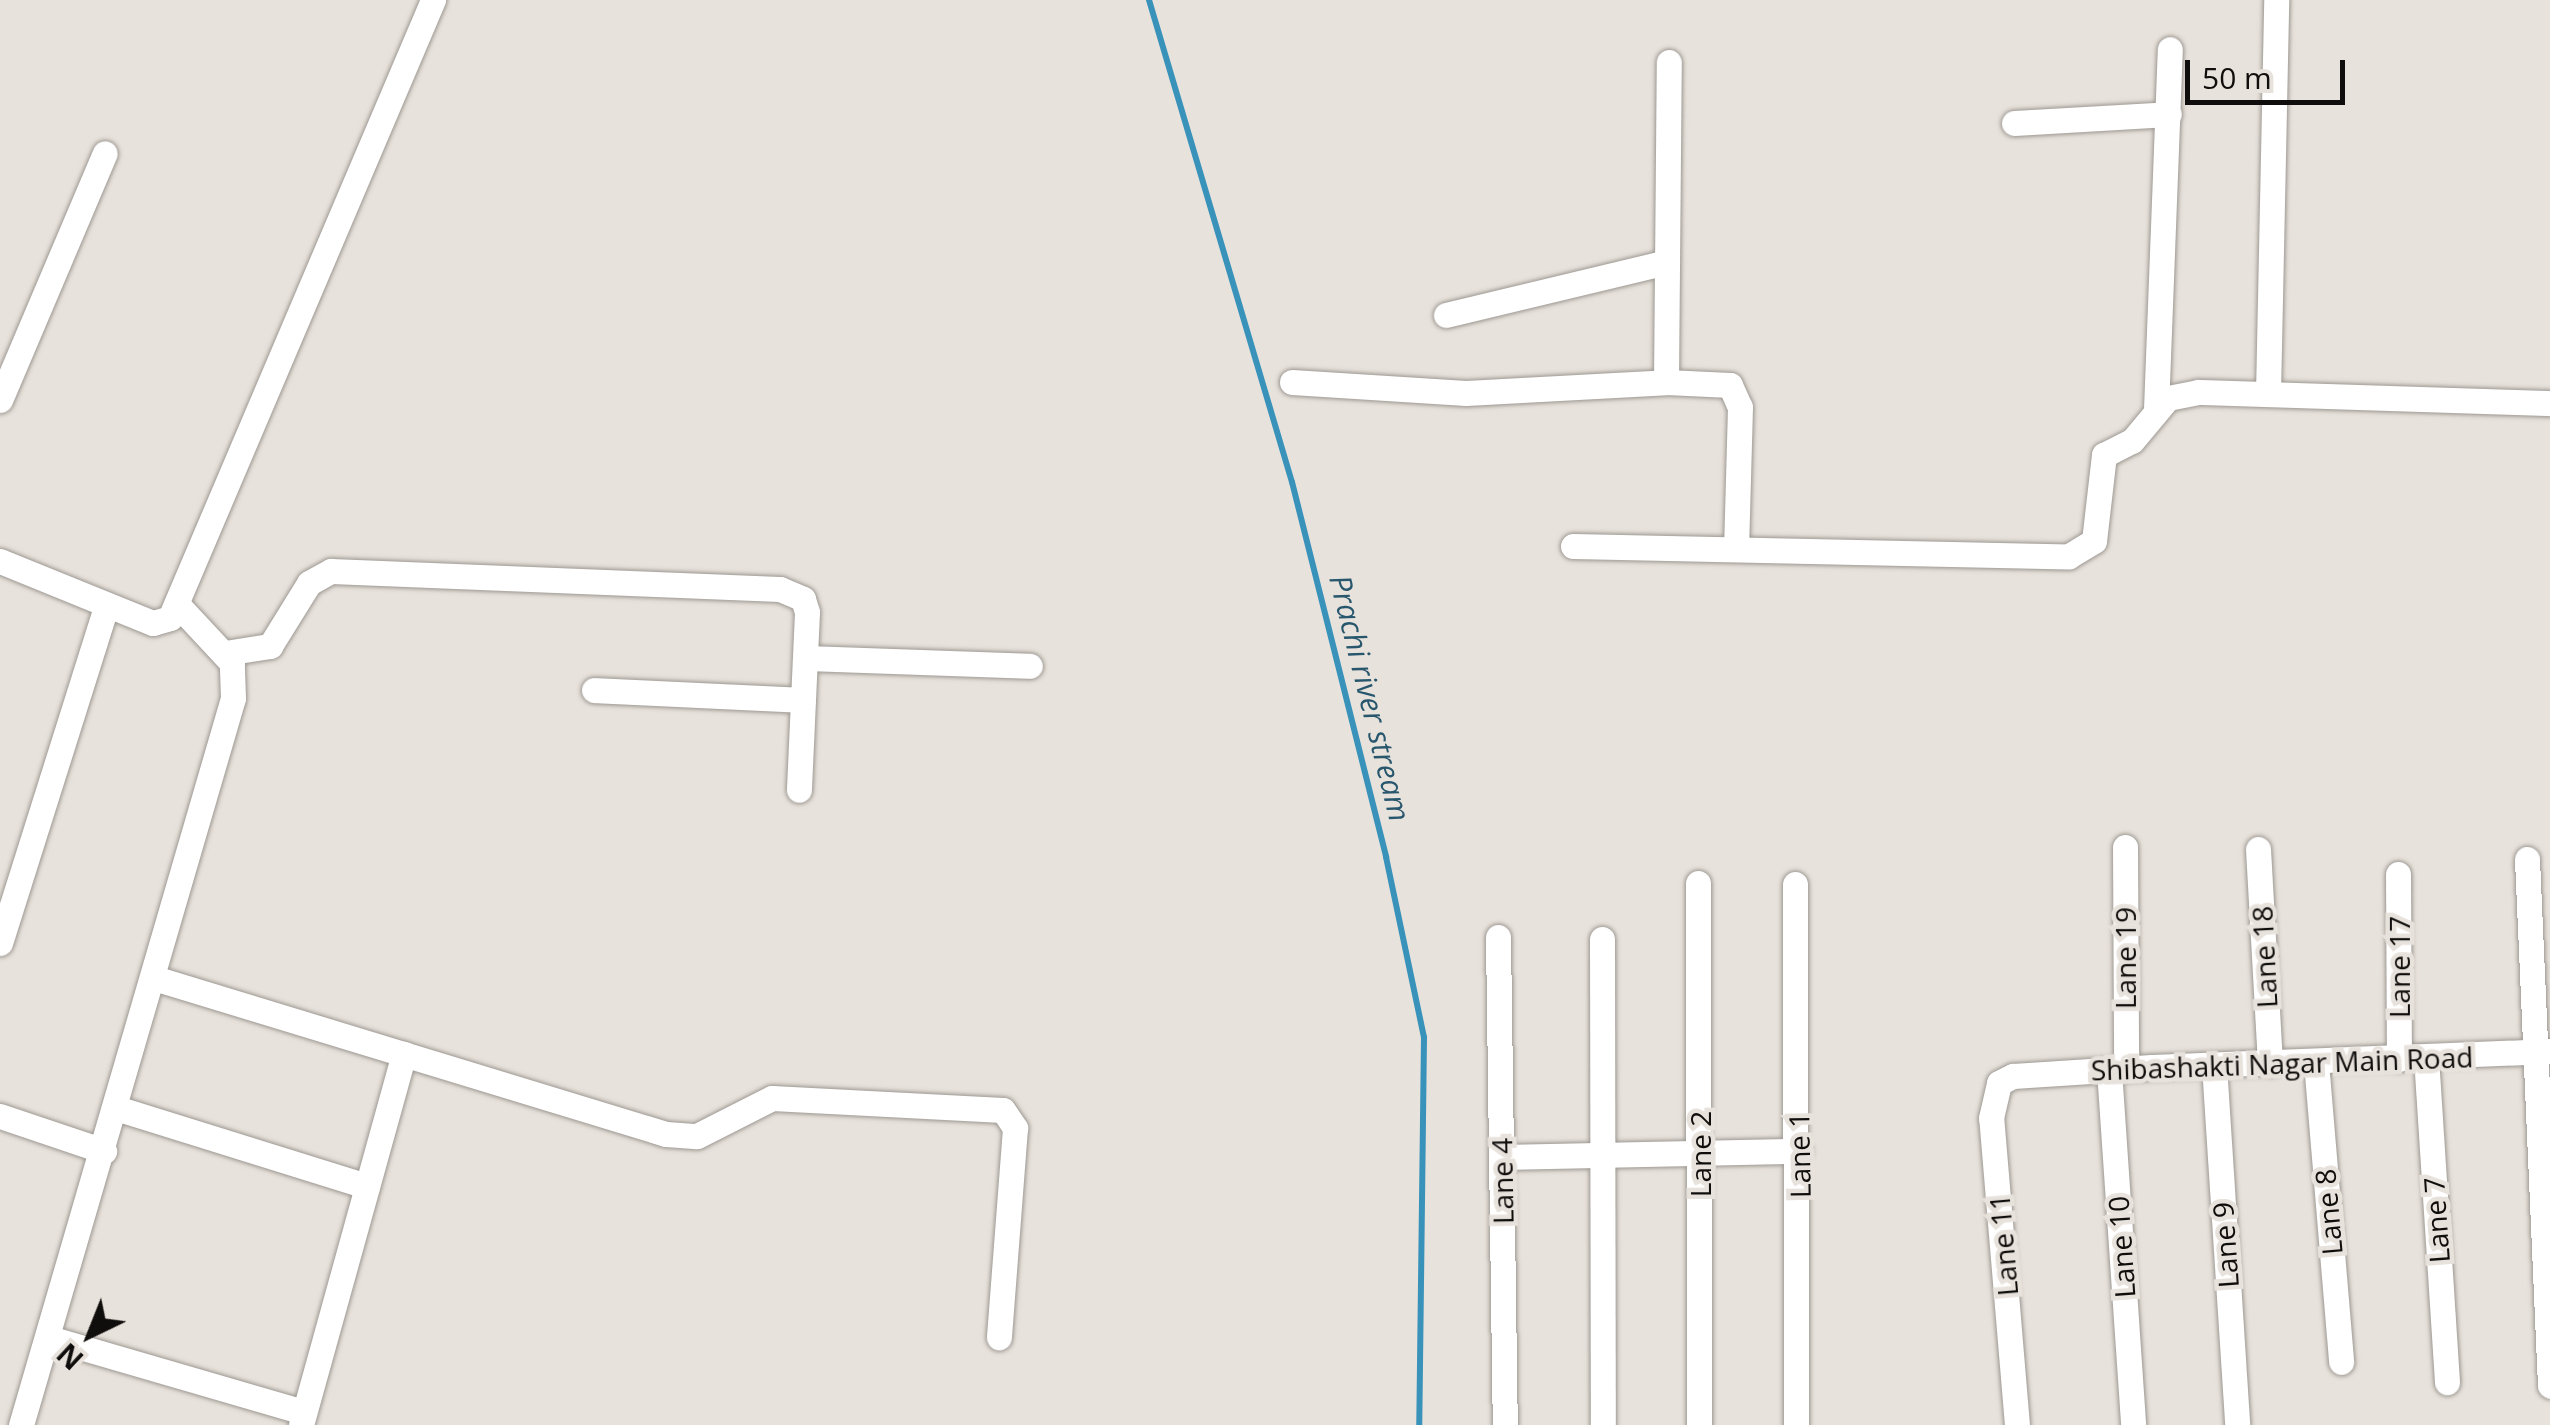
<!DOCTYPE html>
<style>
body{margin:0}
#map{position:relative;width:2550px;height:1425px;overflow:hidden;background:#e8e2dc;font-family:"Open Sans",sans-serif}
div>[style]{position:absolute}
.stream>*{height:6px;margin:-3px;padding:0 3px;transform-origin:3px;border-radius:3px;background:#3892ba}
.roads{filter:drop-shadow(0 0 2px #9d9892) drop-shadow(0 0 2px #9d9892)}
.minor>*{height:25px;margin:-12.5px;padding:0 12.5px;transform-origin:12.5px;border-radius:12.5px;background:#fff}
span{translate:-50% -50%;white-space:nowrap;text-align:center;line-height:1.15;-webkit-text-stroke:9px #e8e2dc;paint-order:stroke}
.street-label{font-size:28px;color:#100e0c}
.water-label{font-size:30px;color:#27566d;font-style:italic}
.north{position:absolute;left:40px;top:1285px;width:100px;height:100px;-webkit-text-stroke:8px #e8e2dc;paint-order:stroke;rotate:223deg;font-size:28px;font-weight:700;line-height:40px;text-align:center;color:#100e0c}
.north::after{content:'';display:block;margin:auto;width:35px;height:45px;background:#100e0c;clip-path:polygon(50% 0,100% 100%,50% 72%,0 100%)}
.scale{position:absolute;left:2185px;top:60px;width:160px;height:45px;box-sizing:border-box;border:5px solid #100e0c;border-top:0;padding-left:12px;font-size:30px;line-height:35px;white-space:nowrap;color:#100e0c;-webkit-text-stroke:8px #e8e2dc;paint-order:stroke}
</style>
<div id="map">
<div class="stream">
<i style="left:1149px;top:0;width:503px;rotate:73.48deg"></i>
<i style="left:1292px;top:482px;width:387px;rotate:75.9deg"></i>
<i style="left:1386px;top:857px;width:184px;rotate:78.1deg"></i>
<i style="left:1424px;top:1037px;width:388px;rotate:90.7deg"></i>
</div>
<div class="roads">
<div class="minor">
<i style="left:2014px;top:123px;width:155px;rotate:-3.3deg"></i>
<i style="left:1446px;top:315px;width:227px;rotate:-13.5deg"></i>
<i style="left:1292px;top:382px;width:174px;rotate:3.6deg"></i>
<i style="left:1466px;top:393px;width:200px;rotate:-3.1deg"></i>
<i style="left:1666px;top:382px;width:64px;rotate:2.7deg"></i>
<i style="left:1730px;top:385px;width:24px;rotate:66deg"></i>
<i style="left:1740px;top:407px;width:142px;rotate:91.6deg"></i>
<i style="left:1666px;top:382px;width:320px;rotate:-89.5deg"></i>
<i style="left:2268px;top:394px;width:394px;rotate:-88.8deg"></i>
<i style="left:0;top:400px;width:268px;rotate:-67deg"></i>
<i style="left:2156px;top:409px;width:360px;rotate:-87.8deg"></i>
<i style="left:1573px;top:546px;width:496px;rotate:1.2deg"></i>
<i style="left:2069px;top:556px;width:29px;rotate:-31deg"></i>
<i style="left:2094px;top:541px;width:87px;rotate:-83.4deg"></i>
<i style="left:2104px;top:455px;width:31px;rotate:-27deg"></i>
<i style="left:2132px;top:441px;width:56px;rotate:-50.1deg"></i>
<i style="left:2168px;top:398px;width:31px;rotate:-11deg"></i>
<i style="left:2198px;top:392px;width:352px;rotate:1.8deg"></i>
<i style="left:0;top:561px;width:165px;rotate:22.1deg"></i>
<i style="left:153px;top:623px;width:18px;rotate:-16deg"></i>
<i style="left:170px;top:618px;width:672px;rotate:-66.95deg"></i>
<i style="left:225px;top:653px;width:46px;rotate:-8.8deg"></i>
<i style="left:270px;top:646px;width:74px;rotate:-58.2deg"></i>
<i style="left:309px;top:583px;width:25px;rotate:-29deg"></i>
<i style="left:331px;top:571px;width:449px;rotate:2.3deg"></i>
<i style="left:780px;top:589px;width:25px;rotate:23deg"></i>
<i style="left:803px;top:599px;width:14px;rotate:73deg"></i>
<i style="left:807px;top:612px;width:178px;rotate:92.6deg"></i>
<i style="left:805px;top:658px;width:225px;rotate:2deg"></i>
<i style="left:594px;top:690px;width:209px;rotate:2.7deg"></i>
<i style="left:2125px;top:847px;width:222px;rotate:89.7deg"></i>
<i style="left:2258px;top:849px;width:215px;rotate:86.8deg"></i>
<i style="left:2527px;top:859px;width:527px;rotate:87.5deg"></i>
<i style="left:2398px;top:874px;width:185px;rotate:89.7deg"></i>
<i style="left:1698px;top:883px;width:542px;rotate:89.89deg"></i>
<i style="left:1795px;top:884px;width:541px;rotate:89.89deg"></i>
<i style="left:1498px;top:937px;width:488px;rotate:89.2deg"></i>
<i style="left:1602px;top:939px;width:486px;rotate:89.9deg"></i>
<i style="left:0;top:943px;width:353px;rotate:-72.5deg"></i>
<i style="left:154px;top:978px;width:535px;rotate:16.95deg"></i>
<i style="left:666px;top:1134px;width:31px;rotate:4deg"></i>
<i style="left:697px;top:1136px;width:84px;rotate:-26.9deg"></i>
<i style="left:772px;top:1098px;width:231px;rotate:3deg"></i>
<i style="left:1003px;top:1110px;width:22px;rotate:56deg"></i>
<i style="left:1015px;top:1128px;width:210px;rotate:94.4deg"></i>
<i style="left:2426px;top:1057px;width:326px;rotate:86.3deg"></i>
<i style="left:2316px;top:1062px;width:301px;rotate:85.2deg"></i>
<i style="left:2214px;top:1065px;width:361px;rotate:86.3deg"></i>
<i style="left:2109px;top:1070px;width:356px;rotate:86.1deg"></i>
<i style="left:116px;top:1108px;width:263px;rotate:17.3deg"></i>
<i style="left:0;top:1116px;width:110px;rotate:18.6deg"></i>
<i style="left:1502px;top:1157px;width:297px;rotate:-1.2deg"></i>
<i style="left:49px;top:1338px;width:265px;rotate:16.2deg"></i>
<i style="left:21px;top:1425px;width:757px;rotate:-73.74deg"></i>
<i style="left:233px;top:698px;width:35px;rotate:-92deg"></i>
<i style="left:232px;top:663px;width:79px;rotate:-133deg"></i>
<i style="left:301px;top:1425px;width:385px;rotate:-74.5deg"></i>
<i style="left:2017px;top:1425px;width:308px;rotate:-94.8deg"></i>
<i style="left:1991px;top:1118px;width:36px;rotate:-77deg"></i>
<i style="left:1999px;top:1083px;width:16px;rotate:-27deg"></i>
<i style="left:2013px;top:1076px;width:139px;rotate:-3.7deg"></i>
<i style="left:2152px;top:1067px;width:398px;rotate:-2.3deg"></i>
</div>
</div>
<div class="street-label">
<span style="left:2264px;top:957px;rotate:-93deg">Lane 18</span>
<span style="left:2125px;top:958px;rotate:-90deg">Lane 19</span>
<span style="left:2399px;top:967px;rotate:-90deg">Lane 17</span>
<span style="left:2282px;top:1063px;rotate:-2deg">Shibashakti Nagar Main Road</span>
<span style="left:1700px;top:1154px;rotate:-90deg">Lane 2</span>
<span style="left:1799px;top:1155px;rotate:-91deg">Lane 1</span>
<span style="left:1502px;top:1181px;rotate:-91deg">Lane 4</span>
<span style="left:2328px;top:1212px;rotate:-95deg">Lane 8</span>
<span style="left:2436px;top:1220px;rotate:-94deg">Lane 7</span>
<span style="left:2003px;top:1245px;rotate:-95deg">Lane 11</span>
<span style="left:2225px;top:1245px;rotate:-94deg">Lane 9</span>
<span style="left:2121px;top:1247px;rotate:-94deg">Lane 10</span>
</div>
<div class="water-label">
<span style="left:1370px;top:698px;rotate:76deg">Prachi river stream</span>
</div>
<div class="north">N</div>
<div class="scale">50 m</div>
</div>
